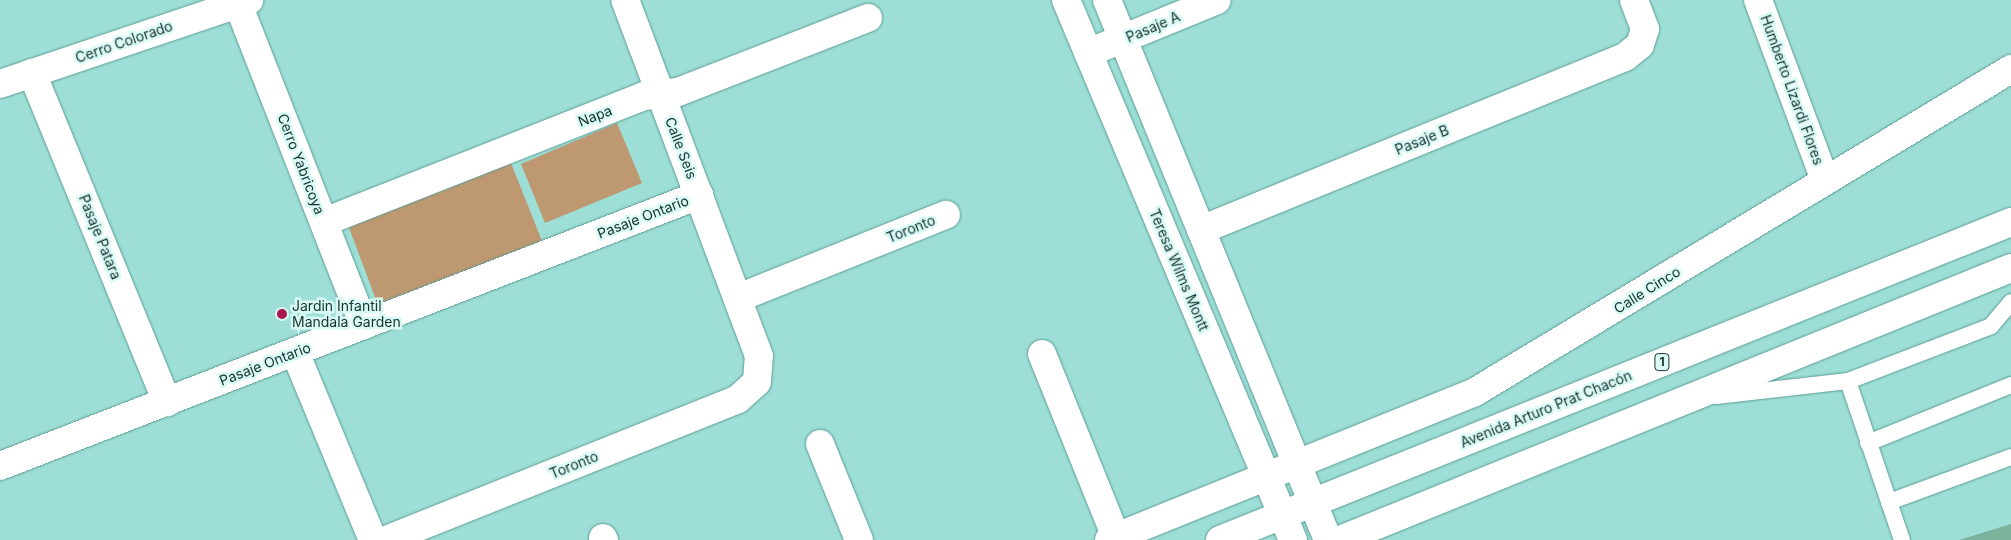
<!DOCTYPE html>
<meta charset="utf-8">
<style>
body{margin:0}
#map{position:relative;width:2011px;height:540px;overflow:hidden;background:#9ddfd7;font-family:Inter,sans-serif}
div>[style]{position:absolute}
.green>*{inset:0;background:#be9871}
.building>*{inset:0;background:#7cb39c}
.roads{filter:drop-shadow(0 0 1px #5c9d95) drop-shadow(0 0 1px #5c9d95)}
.lane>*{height:16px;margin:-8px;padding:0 8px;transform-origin:8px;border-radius:8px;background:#fff}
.street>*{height:28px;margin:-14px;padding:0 14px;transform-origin:14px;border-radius:14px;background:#fff}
.secondary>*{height:28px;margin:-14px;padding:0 14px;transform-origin:14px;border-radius:14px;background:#fff}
.primary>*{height:28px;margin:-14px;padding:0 14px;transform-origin:14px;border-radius:14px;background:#fff}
.dots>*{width:14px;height:14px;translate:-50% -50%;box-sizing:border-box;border:2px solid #d9f9f5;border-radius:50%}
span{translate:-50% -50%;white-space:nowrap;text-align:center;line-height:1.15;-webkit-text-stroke:5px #d9f9f5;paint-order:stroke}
.shield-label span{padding:1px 4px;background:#d9f9f5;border:1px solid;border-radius:4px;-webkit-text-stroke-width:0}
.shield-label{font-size:12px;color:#173330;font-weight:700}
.street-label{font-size:14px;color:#173330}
.poi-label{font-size:14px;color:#173330}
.left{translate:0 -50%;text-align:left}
</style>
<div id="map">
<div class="green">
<i style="clip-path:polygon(617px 123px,642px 183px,545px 223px,521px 164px)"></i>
<i style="clip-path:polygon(511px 163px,544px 246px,381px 313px,348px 225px)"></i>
</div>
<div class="building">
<i style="clip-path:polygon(2011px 524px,2011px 540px,1959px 540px)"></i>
</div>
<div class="roads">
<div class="lane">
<i style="left:1848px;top:381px;width:128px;rotate:71.3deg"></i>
<i style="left:1889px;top:502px;width:130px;rotate:-20.2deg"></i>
<i style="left:1716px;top:396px;width:133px;rotate:-6.5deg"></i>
<i style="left:1848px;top:381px;width:153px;rotate:-21deg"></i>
<i style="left:1991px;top:326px;width:31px;rotate:-50deg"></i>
<i style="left:1868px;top:443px;width:154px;rotate:-22.1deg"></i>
<i style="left:1889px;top:502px;width:40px;rotate:71.1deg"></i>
</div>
<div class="street">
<i style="left:1758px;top:0;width:192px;rotate:69.6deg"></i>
<i style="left:238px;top:4px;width:345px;rotate:68.6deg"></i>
<i style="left:1088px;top:53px;width:139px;rotate:-22.3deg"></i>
<i style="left:32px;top:73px;width:356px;rotate:67.7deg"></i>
<i style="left:0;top:84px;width:263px;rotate:-18.6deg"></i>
<i style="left:324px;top:222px;width:344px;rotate:-21.5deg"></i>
<i style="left:644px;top:96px;width:34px;rotate:-7deg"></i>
<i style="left:678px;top:92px;width:204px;rotate:-21.3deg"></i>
<i style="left:1201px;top:230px;width:458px;rotate:-22.2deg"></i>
<i style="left:1625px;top:57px;width:19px;rotate:-39deg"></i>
<i style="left:1640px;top:45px;width:17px;rotate:-73deg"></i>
<i style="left:1645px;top:29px;width:31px;rotate:-111deg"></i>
<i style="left:738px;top:298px;width:224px;rotate:-21.8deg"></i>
<i style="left:295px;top:352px;width:204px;rotate:67.5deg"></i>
<i style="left:1042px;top:354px;width:197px;rotate:68deg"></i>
<i style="left:820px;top:444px;width:104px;rotate:67.9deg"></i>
<i style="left:0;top:466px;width:750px;rotate:-21.19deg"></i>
<i style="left:603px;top:538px;width:2px;rotate:63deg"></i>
<i style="left:386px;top:540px;width:379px;rotate:-21.8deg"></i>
<i style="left:738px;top:399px;width:25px;rotate:-42deg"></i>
<i style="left:757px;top:382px;width:26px;rotate:-86deg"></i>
<i style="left:759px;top:356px;width:380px;rotate:-110.6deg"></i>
<i style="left:1109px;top:540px;width:395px;rotate:-22deg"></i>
<i style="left:1475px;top:392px;width:626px;rotate:-31.07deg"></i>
</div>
<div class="secondary">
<i style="left:1066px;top:0;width:586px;rotate:67.2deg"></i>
<i style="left:1107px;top:0;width:583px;rotate:67.74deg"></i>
</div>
<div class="primary">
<i style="left:1220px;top:540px;width:853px;rotate:-21.9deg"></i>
<i style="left:1340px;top:540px;width:724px;rotate:-22.07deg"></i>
</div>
</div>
<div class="dots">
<i style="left:282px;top:314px;background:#a9154d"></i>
</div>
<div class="shield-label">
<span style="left:1662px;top:362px">1</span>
</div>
<div class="street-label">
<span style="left:1153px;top:27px;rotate:-23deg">Pasaje A</span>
<span style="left:124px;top:42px;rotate:-19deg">Cerro Colorado</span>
<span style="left:1792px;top:90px;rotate:70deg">Humberto Lizardi Flores</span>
<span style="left:595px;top:116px;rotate:-21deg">Napa</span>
<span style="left:1422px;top:140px;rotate:-22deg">Pasaje B</span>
<span style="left:681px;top:148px;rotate:69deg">Calle Seis</span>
<span style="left:301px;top:164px;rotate:69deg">Cerro Yabricoya</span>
<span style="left:643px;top:217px;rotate:-21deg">Pasaje Ontario</span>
<span style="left:911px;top:229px;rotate:-22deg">Toronto</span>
<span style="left:100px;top:237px;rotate:68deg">Pasaje Patara</span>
<span style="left:1179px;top:270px;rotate:67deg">Teresa Wilms Montt</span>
<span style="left:1647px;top:290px;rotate:-32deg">Calle Cinco</span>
<span style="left:265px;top:364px;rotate:-21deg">Pasaje Ontario</span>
<span style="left:1546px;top:409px;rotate:-22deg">Avenida Arturo Prat Chacón</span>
<span style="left:574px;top:465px;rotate:-22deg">Toronto</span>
</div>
<div class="poi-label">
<span class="left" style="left:292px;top:314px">Jardin Infantil<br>Mandala Garden</span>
</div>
</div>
